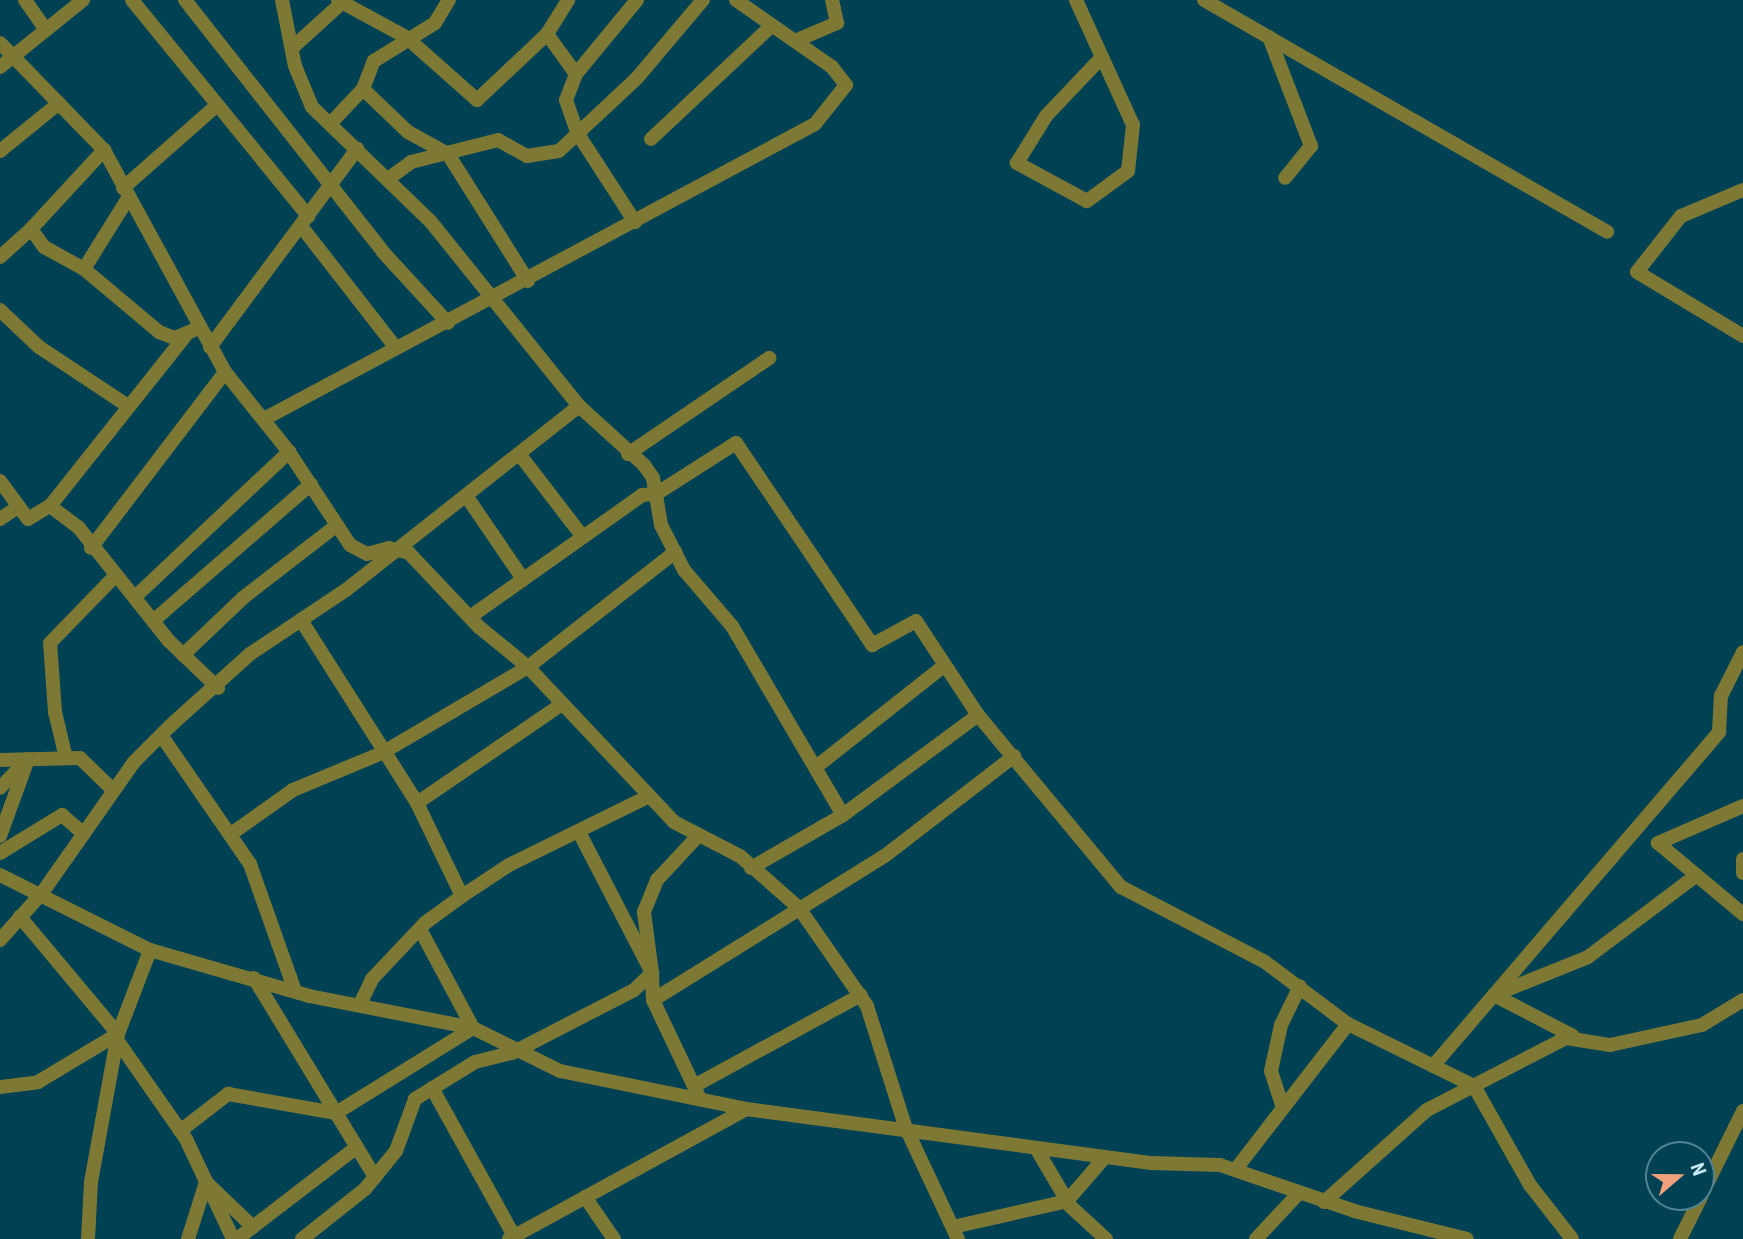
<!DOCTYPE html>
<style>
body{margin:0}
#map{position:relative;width:1743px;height:1239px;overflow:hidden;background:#004154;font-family:"Roboto Condensed",sans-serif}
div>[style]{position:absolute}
.minor>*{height:14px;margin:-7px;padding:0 7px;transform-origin:7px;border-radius:7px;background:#7d7935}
span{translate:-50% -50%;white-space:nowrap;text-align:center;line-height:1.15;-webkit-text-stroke:5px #004154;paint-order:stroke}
.north{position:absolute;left:1645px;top:1141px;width:70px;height:70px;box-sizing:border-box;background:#004154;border:2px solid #4f8496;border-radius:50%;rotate:70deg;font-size:19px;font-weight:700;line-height:28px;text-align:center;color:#c6e9f8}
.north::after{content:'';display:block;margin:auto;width:24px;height:32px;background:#f1a17c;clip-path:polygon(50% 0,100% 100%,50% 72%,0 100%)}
</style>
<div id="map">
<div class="minor">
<i style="left:25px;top:0;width:35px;rotate:55deg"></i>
<i style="left:132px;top:0;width:279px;rotate:50.8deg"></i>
<i style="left:185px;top:0;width:320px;rotate:51.8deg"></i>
<i style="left:383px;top:252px;width:96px;rotate:47.5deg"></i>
<i style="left:282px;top:0;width:67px;rotate:78.9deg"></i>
<i style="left:295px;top:66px;width:44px;rotate:67.5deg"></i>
<i style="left:312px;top:107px;width:165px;rotate:44deg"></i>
<i style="left:431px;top:222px;width:236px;rotate:51.2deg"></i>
<i style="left:579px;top:406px;width:88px;rotate:42.2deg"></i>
<i style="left:644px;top:465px;width:16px;rotate:55deg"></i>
<i style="left:653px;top:478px;width:48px;rotate:80.3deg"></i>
<i style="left:661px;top:525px;width:51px;rotate:62.9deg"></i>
<i style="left:684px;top:570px;width:74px;rotate:49.4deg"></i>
<i style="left:732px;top:626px;width:219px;rotate:59.6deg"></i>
<i style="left:338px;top:0;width:77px;rotate:28.6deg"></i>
<i style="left:406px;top:37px;width:95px;rotate:41.6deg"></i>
<i style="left:477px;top:100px;width:96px;rotate:-43.3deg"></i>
<i style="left:547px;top:34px;width:49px;rotate:54.1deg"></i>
<i style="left:576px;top:74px;width:28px;rotate:111deg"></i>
<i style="left:566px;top:100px;width:36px;rotate:71deg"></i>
<i style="left:578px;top:134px;width:105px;rotate:57.1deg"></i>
<i style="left:1076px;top:0;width:137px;rotate:65.5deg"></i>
<i style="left:1133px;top:125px;width:46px;rotate:96.2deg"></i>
<i style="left:1128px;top:171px;width:51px;rotate:143.8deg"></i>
<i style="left:1087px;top:201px;width:80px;rotate:-151.5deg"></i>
<i style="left:1017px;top:163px;width:55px;rotate:-58.3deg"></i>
<i style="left:1046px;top:116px;width:79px;rotate:-46.5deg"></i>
<i style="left:1204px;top:0;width:465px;rotate:29.9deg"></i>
<i style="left:547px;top:34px;width:40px;rotate:-58deg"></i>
<i style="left:1269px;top:37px;width:117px;rotate:68.9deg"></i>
<i style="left:1311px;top:146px;width:41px;rotate:129.1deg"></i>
<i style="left:795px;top:41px;width:46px;rotate:-23.2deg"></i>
<i style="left:837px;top:23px;width:24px;rotate:-102deg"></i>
<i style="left:0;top:43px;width:149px;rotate:45.8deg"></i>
<i style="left:104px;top:150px;width:253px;rotate:61.4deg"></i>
<i style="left:225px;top:372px;width:102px;rotate:51.3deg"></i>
<i style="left:289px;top:452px;width:111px;rotate:56.7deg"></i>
<i style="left:350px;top:545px;width:19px;rotate:28deg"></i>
<i style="left:367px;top:554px;width:23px;rotate:-15deg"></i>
<i style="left:389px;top:548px;width:21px;rotate:14deg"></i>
<i style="left:409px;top:553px;width:102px;rotate:46.6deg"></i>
<i style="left:479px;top:627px;width:63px;rotate:39.2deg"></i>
<i style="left:528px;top:667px;width:213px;rotate:46.7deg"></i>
<i style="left:674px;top:822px;width:74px;rotate:27.3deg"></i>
<i style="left:740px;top:856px;width:79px;rotate:41.4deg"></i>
<i style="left:799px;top:908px;width:119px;rotate:55.2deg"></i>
<i style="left:867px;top:1006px;width:126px;rotate:72.4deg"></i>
<i style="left:905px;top:1126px;width:125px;rotate:64.9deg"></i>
<i style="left:292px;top:48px;width:72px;rotate:-42.2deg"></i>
<i style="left:0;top:67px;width:107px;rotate:-38.9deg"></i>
<i style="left:576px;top:74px;width:96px;rotate:-50.5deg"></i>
<i style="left:363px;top:89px;width:62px;rotate:43.7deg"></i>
<i style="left:408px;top:132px;width:46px;rotate:28.8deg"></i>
<i style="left:448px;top:154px;width:150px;rotate:57.8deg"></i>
<i style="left:330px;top:124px;width:48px;rotate:-46.7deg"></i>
<i style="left:363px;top:89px;width:30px;rotate:-69deg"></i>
<i style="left:374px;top:61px;width:72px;rotate:-31.9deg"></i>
<i style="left:435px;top:23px;width:27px;rotate:-59deg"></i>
<i style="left:651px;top:139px;width:162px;rotate:-43.2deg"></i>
<i style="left:0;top:151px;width:76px;rotate:-39.1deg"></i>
<i style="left:388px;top:179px;width:29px;rotate:-36deg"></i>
<i style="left:411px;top:162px;width:90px;rotate:-14.2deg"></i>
<i style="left:498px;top:140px;width:33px;rotate:29deg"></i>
<i style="left:527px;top:156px;width:32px;rotate:-9deg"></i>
<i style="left:559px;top:151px;width:107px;rotate:-43.1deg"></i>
<i style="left:637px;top:78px;width:102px;rotate:-49.8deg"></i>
<i style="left:123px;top:188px;width:124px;rotate:-41.4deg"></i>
<i style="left:1743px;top:190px;width:67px;rotate:157.2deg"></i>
<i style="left:1681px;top:216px;width:71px;rotate:128.2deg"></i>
<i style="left:1637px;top:272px;width:124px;rotate:31.1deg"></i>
<i style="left:301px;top:226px;width:155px;rotate:52.1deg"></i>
<i style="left:31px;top:229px;width:108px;rotate:-47.3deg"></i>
<i style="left:0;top:257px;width:42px;rotate:-42.1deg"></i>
<i style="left:31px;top:229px;width:22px;rotate:54deg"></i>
<i style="left:44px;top:247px;width:46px;rotate:28.8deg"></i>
<i style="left:84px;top:269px;width:98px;rotate:40deg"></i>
<i style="left:159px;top:332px;width:17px;rotate:21deg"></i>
<i style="left:175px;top:338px;width:25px;rotate:-23deg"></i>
<i style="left:84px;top:269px;width:81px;rotate:-58.1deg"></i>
<i style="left:0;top:310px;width:54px;rotate:43.5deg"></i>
<i style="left:39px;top:347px;width:107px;rotate:33.5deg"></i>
<i style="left:210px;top:347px;width:247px;rotate:-53.4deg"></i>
<i style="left:264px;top:419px;width:625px;rotate:-28.16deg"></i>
<i style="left:815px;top:124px;width:50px;rotate:-51.5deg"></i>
<i style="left:846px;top:85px;width:23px;rotate:-128deg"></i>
<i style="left:832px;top:67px;width:117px;rotate:-145.1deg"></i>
<i style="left:628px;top:454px;width:171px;rotate:-34.2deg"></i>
<i style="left:520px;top:455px;width:103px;rotate:52.5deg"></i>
<i style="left:0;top:481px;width:47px;rotate:53.6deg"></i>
<i style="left:28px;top:519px;width:26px;rotate:-31deg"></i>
<i style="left:50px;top:506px;width:36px;rotate:37deg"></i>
<i style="left:79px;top:528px;width:144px;rotate:51.5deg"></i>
<i style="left:169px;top:641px;width:68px;rotate:43.8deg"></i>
<i style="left:467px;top:497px;width:99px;rotate:55.7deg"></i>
<i style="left:50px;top:506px;width:217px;rotate:-51.5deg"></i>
<i style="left:0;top:519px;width:22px;rotate:-34deg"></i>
<i style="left:91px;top:548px;width:221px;rotate:-52.7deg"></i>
<i style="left:135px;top:597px;width:212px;rotate:-43.3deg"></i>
<i style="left:470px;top:617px;width:211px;rotate:-35.3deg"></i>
<i style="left:642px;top:495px;width:14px;rotate:-4deg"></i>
<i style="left:656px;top:494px;width:95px;rotate:-32.5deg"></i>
<i style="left:736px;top:443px;width:244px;rotate:56deg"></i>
<i style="left:872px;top:645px;width:50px;rotate:-28.6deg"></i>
<i style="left:916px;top:621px;width:113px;rotate:56.6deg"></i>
<i style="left:978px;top:715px;width:224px;rotate:50.3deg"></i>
<i style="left:1121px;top:887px;width:162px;rotate:27.5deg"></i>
<i style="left:1265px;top:962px;width:104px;rotate:36.8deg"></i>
<i style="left:1348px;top:1024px;width:140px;rotate:26.2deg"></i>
<i style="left:1474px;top:1086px;width:114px;rotate:60.5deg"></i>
<i style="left:1530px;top:1185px;width:68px;rotate:52.1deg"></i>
<i style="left:301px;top:620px;width:217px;rotate:57.6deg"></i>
<i style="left:417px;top:803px;width:103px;rotate:64.2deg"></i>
<i style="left:153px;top:621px;width:209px;rotate:-40.9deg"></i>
<i style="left:183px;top:655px;width:84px;rotate:-43.6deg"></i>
<i style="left:244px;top:597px;width:116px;rotate:-37.7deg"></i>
<i style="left:161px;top:735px;width:157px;rotate:55.4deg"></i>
<i style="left:250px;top:864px;width:132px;rotate:70.5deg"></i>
<i style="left:66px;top:758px;width:47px;rotate:-103.4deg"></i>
<i style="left:55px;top:712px;width:69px;rotate:-94.1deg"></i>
<i style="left:50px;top:643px;width:95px;rotate:-45.9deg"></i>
<i style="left:0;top:760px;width:80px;rotate:-1.4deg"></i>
<i style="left:80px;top:758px;width:46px;rotate:44.1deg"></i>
<i style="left:816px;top:767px;width:164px;rotate:-38.3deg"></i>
<i style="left:0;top:788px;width:35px;rotate:-46deg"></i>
<i style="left:417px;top:803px;width:176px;rotate:-34.3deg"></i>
<i style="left:1743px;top:806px;width:93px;rotate:156.5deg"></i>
<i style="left:1658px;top:843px;width:111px;rotate:39.9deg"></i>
<i style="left:231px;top:834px;width:76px;rotate:-35.4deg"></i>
<i style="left:293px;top:790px;width:96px;rotate:-22.6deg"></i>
<i style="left:382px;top:753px;width:169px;rotate:-30.5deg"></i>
<i style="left:528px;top:667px;width:187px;rotate:-38deg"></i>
<i style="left:580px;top:834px;width:157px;rotate:62.6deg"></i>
<i style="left:652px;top:973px;width:27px;rotate:88deg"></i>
<i style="left:653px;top:1000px;width:110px;rotate:64.6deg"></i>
<i style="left:0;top:836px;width:82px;rotate:-70deg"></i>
<i style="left:0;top:853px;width:73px;rotate:-31.5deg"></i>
<i style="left:62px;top:815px;width:29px;rotate:41deg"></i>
<i style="left:1743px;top:859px;width:14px;rotate:90deg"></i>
<i style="left:751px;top:868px;width:106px;rotate:-29.9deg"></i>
<i style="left:843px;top:815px;width:168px;rotate:-36.5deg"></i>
<i style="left:0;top:875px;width:168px;rotate:26.6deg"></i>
<i style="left:150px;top:950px;width:166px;rotate:16.1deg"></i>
<i style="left:309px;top:996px;width:167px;rotate:11deg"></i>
<i style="left:473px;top:1028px;width:97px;rotate:26.3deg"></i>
<i style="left:560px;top:1071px;width:190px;rotate:11.5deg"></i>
<i style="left:746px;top:1109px;width:409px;rotate:7.6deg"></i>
<i style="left:1151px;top:1163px;width:69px;rotate:1.7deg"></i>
<i style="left:1220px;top:1165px;width:142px;rotate:18.9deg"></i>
<i style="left:1354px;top:1211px;width:116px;rotate:13.9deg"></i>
<i style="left:0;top:940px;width:63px;rotate:-48.2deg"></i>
<i style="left:42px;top:893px;width:160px;rotate:-54.9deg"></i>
<i style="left:134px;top:762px;width:51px;rotate:-45deg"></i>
<i style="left:170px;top:726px;width:108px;rotate:-42deg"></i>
<i style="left:250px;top:654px;width:115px;rotate:-33.7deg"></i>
<i style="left:346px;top:590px;width:297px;rotate:-38.3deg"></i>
<i style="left:254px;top:978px;width:233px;rotate:58.7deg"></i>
<i style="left:653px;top:1000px;width:274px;rotate:-31.9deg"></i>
<i style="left:886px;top:855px;width:162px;rotate:-37.7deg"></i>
<i style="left:360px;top:1004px;width:28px;rotate:-64deg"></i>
<i style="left:372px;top:979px;width:77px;rotate:-46.6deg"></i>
<i style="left:425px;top:923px;width:46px;rotate:-36.1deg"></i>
<i style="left:462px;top:896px;width:56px;rotate:-33.4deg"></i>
<i style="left:509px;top:865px;width:156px;rotate:-26.2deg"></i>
<i style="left:1573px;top:1036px;width:89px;rotate:-152.6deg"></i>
<i style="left:1494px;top:995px;width:101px;rotate:-22deg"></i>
<i style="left:1588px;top:957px;width:136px;rotate:-37deg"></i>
<i style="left:117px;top:1040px;width:121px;rotate:55.1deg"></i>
<i style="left:186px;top:1139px;width:110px;rotate:64.8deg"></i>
<i style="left:1433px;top:1066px;width:440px;rotate:-49.4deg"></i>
<i style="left:1719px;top:732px;width:36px;rotate:-87deg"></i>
<i style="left:1721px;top:696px;width:49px;rotate:-63.4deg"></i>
<i style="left:694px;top:1086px;width:190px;rotate:-28.6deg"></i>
<i style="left:0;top:1087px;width:38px;rotate:-7deg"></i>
<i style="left:38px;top:1082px;width:93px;rotate:-31deg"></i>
<i style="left:118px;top:1034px;width:153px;rotate:-129.9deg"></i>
<i style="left:432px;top:1088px;width:169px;rotate:61deg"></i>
<i style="left:1283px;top:1108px;width:39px;rotate:-108deg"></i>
<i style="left:1271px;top:1071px;width:47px;rotate:-77.7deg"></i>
<i style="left:1281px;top:1025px;width:43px;rotate:-64deg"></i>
<i style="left:180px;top:1131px;width:61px;rotate:-37.6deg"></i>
<i style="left:228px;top:1094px;width:110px;rotate:10deg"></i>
<i style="left:336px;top:1113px;width:161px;rotate:-31.8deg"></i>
<i style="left:473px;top:1028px;width:110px;rotate:-118.2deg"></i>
<i style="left:1036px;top:1148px;width:67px;rotate:59.6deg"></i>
<i style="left:1070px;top:1206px;width:49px;rotate:42.5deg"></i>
<i style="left:1236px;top:1169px;width:183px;rotate:-52.3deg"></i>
<i style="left:1701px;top:1196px;width:95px;rotate:-63.7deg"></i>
<i style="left:585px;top:1197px;width:51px;rotate:55.4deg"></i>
<i style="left:1324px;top:1202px;width:138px;rotate:-41.8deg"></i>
<i style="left:1427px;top:1110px;width:157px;rotate:-27.4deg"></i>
<i style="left:1566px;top:1038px;width:45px;rotate:9deg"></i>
<i style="left:1610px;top:1045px;width:94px;rotate:-12.3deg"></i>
<i style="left:1702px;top:1025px;width:48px;rotate:-31.4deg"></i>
<i style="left:953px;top:1227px;width:117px;rotate:-12.8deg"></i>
<i style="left:1067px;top:1201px;width:58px;rotate:-49.2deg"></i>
<i style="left:88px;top:1239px;width:57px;rotate:-87deg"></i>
<i style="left:91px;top:1182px;width:150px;rotate:-79.7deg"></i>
<i style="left:118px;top:1034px;width:90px;rotate:-69.1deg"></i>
<i style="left:188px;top:1239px;width:60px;rotate:-72.5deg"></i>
<i style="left:206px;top:1182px;width:65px;rotate:43.8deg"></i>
<i style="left:237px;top:1239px;width:151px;rotate:-37.5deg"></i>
<i style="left:302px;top:1239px;width:80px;rotate:-38.4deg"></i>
<i style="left:365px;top:1189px;width:49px;rotate:-50.8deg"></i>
<i style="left:396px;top:1151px;width:55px;rotate:-69.9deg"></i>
<i style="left:415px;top:1099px;width:70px;rotate:-31.7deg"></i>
<i style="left:475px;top:1062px;width:38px;rotate:-14deg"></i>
<i style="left:512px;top:1053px;width:137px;rotate:-27.3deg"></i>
<i style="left:634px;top:990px;width:25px;rotate:-43deg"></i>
<i style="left:652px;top:973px;width:62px;rotate:-97.5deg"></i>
<i style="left:644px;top:912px;width:35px;rotate:-68deg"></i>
<i style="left:657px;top:880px;width:59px;rotate:-47.1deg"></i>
<i style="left:509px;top:1239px;width:270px;rotate:-28.7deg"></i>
<i style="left:1256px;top:1239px;width:62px;rotate:-47deg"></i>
<i style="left:1680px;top:1239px;width:47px;rotate:-63.4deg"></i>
</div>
<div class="north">N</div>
</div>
